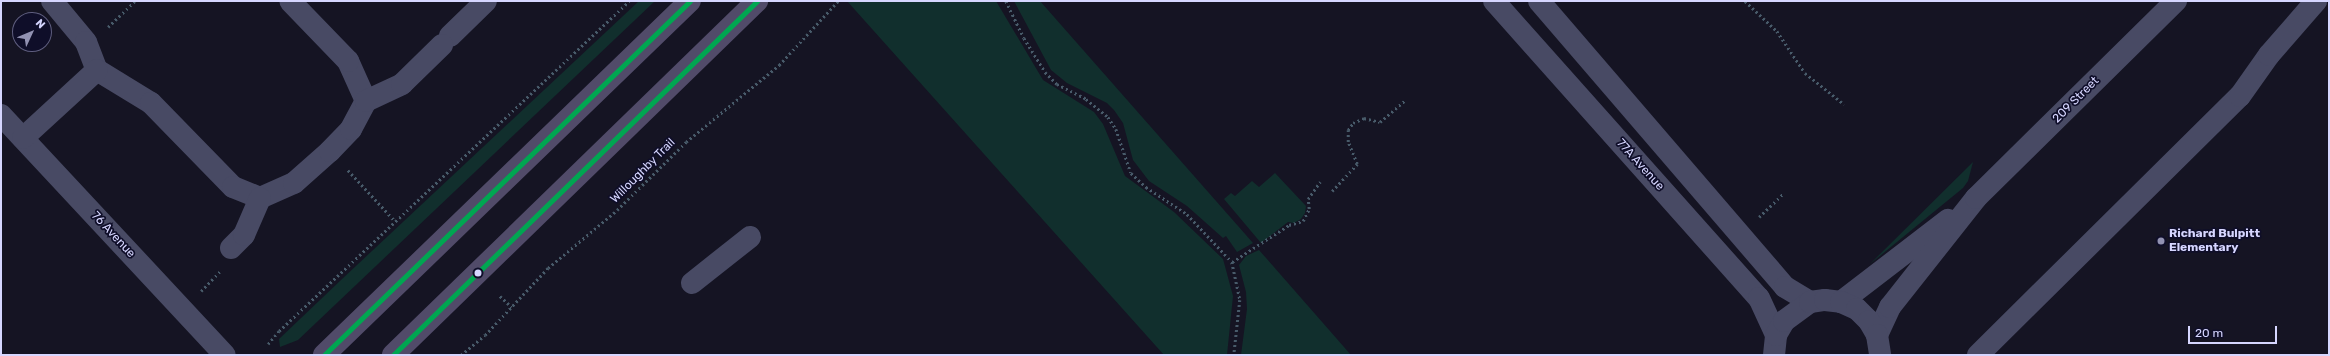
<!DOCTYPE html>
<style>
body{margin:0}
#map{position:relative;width:2330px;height:356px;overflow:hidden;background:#151423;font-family:Rubik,sans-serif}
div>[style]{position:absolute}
.green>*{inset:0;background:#112f2d}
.path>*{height:2.5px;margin-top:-1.25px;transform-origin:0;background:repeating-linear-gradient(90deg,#485b6a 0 2px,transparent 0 5px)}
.minor>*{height:22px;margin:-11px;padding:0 11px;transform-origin:11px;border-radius:11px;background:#484a64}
.major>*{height:22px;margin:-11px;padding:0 11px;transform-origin:11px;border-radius:11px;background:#514b69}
.bus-1>*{height:5px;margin:-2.5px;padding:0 2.5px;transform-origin:2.5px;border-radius:2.5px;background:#00a651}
.dots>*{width:11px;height:11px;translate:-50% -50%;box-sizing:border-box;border:2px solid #0f0e29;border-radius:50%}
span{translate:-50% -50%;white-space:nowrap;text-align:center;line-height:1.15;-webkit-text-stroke:3.5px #0f0e29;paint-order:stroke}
.street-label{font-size:12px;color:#d6d6ff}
.poi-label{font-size:12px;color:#d6d6ff;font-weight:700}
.left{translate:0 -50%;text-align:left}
.frame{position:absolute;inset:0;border:2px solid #d6d6ff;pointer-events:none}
.north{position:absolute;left:12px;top:12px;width:40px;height:40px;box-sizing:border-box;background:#0f0e29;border:1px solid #5f5e7f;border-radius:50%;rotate:46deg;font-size:11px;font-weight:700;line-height:16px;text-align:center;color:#d6d6ff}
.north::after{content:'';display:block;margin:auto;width:14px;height:18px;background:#9292b2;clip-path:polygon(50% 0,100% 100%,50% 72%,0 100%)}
.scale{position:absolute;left:2188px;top:326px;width:89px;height:18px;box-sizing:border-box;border:2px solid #d6d6ff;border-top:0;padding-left:5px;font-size:12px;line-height:14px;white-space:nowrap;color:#d6d6ff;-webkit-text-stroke:3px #0f0e29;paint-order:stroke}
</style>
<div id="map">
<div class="green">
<i style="clip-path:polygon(639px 1px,655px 1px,298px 340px,280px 347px,279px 339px,341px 280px)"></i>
<i style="clip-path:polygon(847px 1px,996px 1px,1043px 80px,1094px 112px,1103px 124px,1125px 176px,1174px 212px,1223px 259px,1233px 296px,1227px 355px,1164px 355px)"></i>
<i style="clip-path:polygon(1014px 1px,1040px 1px,1253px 243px,1237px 252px,1226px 236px,1223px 238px,1187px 206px,1149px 181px,1133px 160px,1123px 123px,1114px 110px,1107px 103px,1067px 83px,1051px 70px)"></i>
<i style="clip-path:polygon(1973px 162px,1968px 181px,1963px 188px,1870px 264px)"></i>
<i style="clip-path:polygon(1275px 173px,1306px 206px,1305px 213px,1301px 219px,1294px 223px,1288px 222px,1261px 243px,1224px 199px,1231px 193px,1235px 196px,1252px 181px,1259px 187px)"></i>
<i style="clip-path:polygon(1259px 250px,1351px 355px,1241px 355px,1247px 309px,1246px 292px,1239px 265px,1246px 256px)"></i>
</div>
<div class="path">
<i style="left:1006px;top:1px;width:41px;rotate:64.1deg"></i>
<i style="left:1024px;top:38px;width:40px;rotate:58deg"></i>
<i style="left:1045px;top:72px;width:17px;rotate:45deg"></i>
<i style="left:1057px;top:84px;width:33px;rotate:27deg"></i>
<i style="left:1086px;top:99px;width:28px;rotate:39deg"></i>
<i style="left:1108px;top:117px;width:14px;rotate:56deg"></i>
<i style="left:1116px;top:129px;width:46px;rotate:71.2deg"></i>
<i style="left:1131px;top:173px;width:21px;rotate:43deg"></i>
<i style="left:1146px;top:187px;width:49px;rotate:33.4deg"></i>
<i style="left:1187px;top:214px;width:66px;rotate:46.8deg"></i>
<i style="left:1232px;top:262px;width:39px;rotate:78deg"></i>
<i style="left:1240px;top:300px;width:55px;rotate:96.2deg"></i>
<i style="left:1745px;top:1px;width:44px;rotate:43.2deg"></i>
<i style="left:1777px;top:31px;width:50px;rotate:56.3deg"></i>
<i style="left:1805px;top:73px;width:50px;rotate:38.5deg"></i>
<i style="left:108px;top:27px;width:37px;rotate:-44deg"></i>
<i style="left:348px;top:170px;width:69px;rotate:47.3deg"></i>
<i style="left:1332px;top:191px;width:37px;rotate:-47deg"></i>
<i style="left:1357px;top:164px;width:24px;rotate:-112deg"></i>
<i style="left:1348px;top:142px;width:12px;rotate:-90deg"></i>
<i style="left:1348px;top:130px;width:9px;rotate:-54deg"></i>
<i style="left:1353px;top:123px;width:12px;rotate:-24deg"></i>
<i style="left:1364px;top:118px;width:16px;rotate:14deg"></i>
<i style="left:1380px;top:122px;width:33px;rotate:-41deg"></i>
<i style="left:1759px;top:217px;width:33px;rotate:-44deg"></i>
<i style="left:1232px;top:262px;width:68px;rotate:-33deg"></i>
<i style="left:1289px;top:225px;width:15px;rotate:-16deg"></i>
<i style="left:1303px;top:221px;width:13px;rotate:-63deg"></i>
<i style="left:1309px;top:209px;width:10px;rotate:-96deg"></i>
<i style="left:1308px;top:199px;width:21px;rotate:-55deg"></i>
<i style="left:201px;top:291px;width:28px;rotate:-46deg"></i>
<i style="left:500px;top:296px;width:16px;rotate:43deg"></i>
<i style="left:268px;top:344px;width:17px;rotate:-50deg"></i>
<i style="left:279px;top:331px;width:481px;rotate:-43.3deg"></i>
<i style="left:461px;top:355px;width:31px;rotate:-40deg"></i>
<i style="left:485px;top:335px;width:92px;rotate:-46.8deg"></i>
<i style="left:548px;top:268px;width:90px;rotate:-40deg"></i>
<i style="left:617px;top:210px;width:97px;rotate:-44.6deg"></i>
<i style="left:686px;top:142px;width:121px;rotate:-39.6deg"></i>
<i style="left:779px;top:65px;width:87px;rotate:-47.3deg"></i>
</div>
<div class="minor">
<i style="left:52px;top:1px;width:53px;rotate:50.3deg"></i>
<i style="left:86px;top:42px;width:30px;rotate:69deg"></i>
<i style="left:97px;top:70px;width:63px;rotate:31.4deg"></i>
<i style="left:151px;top:103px;width:117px;rotate:45.7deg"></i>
<i style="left:233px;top:187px;width:29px;rotate:22deg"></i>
<i style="left:260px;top:198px;width:37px;rotate:-24deg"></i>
<i style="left:294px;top:183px;width:48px;rotate:-41.6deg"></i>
<i style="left:330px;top:151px;width:30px;rotate:-46deg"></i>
<i style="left:351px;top:129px;width:32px;rotate:-62deg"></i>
<i style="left:366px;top:101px;width:44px;rotate:-114.2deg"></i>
<i style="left:348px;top:61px;width:83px;rotate:-134deg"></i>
<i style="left:1494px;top:1px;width:398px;rotate:48.3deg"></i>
<i style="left:1759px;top:298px;width:41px;rotate:65.3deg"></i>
<i style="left:1539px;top:1px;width:377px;rotate:49.3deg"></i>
<i style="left:1785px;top:287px;width:29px;rotate:31deg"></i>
<i style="left:450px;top:36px;width:50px;rotate:-44.2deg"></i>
<i style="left:366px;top:101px;width:40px;rotate:-25deg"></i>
<i style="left:402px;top:84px;width:56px;rotate:-44.3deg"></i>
<i style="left:1px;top:115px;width:328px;rotate:47deg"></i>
<i style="left:23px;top:138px;width:100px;rotate:-42.6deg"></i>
<i style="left:231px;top:248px;width:18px;rotate:-45deg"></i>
<i style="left:244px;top:235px;width:40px;rotate:-66.6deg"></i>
<i style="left:692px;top:283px;width:74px;rotate:-38.4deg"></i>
<i style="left:1841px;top:302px;width:135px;rotate:-37.5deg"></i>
<i style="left:1877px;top:335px;width:31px;rotate:-65deg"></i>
<i style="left:1890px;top:307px;width:139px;rotate:-51.7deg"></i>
<i style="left:1976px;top:198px;width:281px;rotate:-44.6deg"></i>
<i style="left:1774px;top:355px;width:20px;rotate:-84deg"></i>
<i style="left:1776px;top:335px;width:16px;rotate:-60deg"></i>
<i style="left:1784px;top:321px;width:32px;rotate:-36deg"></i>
<i style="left:1810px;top:302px;width:15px;rotate:-8deg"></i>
<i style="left:1825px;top:300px;width:16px;rotate:7deg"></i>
<i style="left:1841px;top:302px;width:17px;rotate:24deg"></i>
<i style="left:1857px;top:309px;width:17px;rotate:45deg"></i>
<i style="left:1869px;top:321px;width:16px;rotate:60deg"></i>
<i style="left:1877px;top:335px;width:20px;rotate:81deg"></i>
<i style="left:1978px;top:355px;width:368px;rotate:-44.7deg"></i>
<i style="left:2240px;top:96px;width:50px;rotate:-54.7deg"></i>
<i style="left:2269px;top:55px;width:72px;rotate:-49deg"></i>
</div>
<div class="major">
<i style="left:324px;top:355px;width:509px;rotate:-44.05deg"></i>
<i style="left:393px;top:355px;width:508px;rotate:-44.2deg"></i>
</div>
<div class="bus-1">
<i style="left:324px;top:355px;width:509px;rotate:-44.05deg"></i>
<i style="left:393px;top:355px;width:508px;rotate:-44.2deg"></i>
</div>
<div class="dots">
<i style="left:2161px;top:241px;background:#9292b2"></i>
<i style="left:478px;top:273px;background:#d6d6ff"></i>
</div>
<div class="street-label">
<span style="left:2076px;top:100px;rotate:-45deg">209 Street</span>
<span style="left:1640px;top:165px;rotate:48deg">77A Avenue</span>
<span style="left:643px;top:171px;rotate:-45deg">Willoughby Trail</span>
<span style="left:113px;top:235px;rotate:47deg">76 Avenue</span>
</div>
<div class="poi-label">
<span class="left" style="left:2169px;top:241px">Richard Bulpitt<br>Elementary</span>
</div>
<div class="frame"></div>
<div class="north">N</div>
<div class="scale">20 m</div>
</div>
